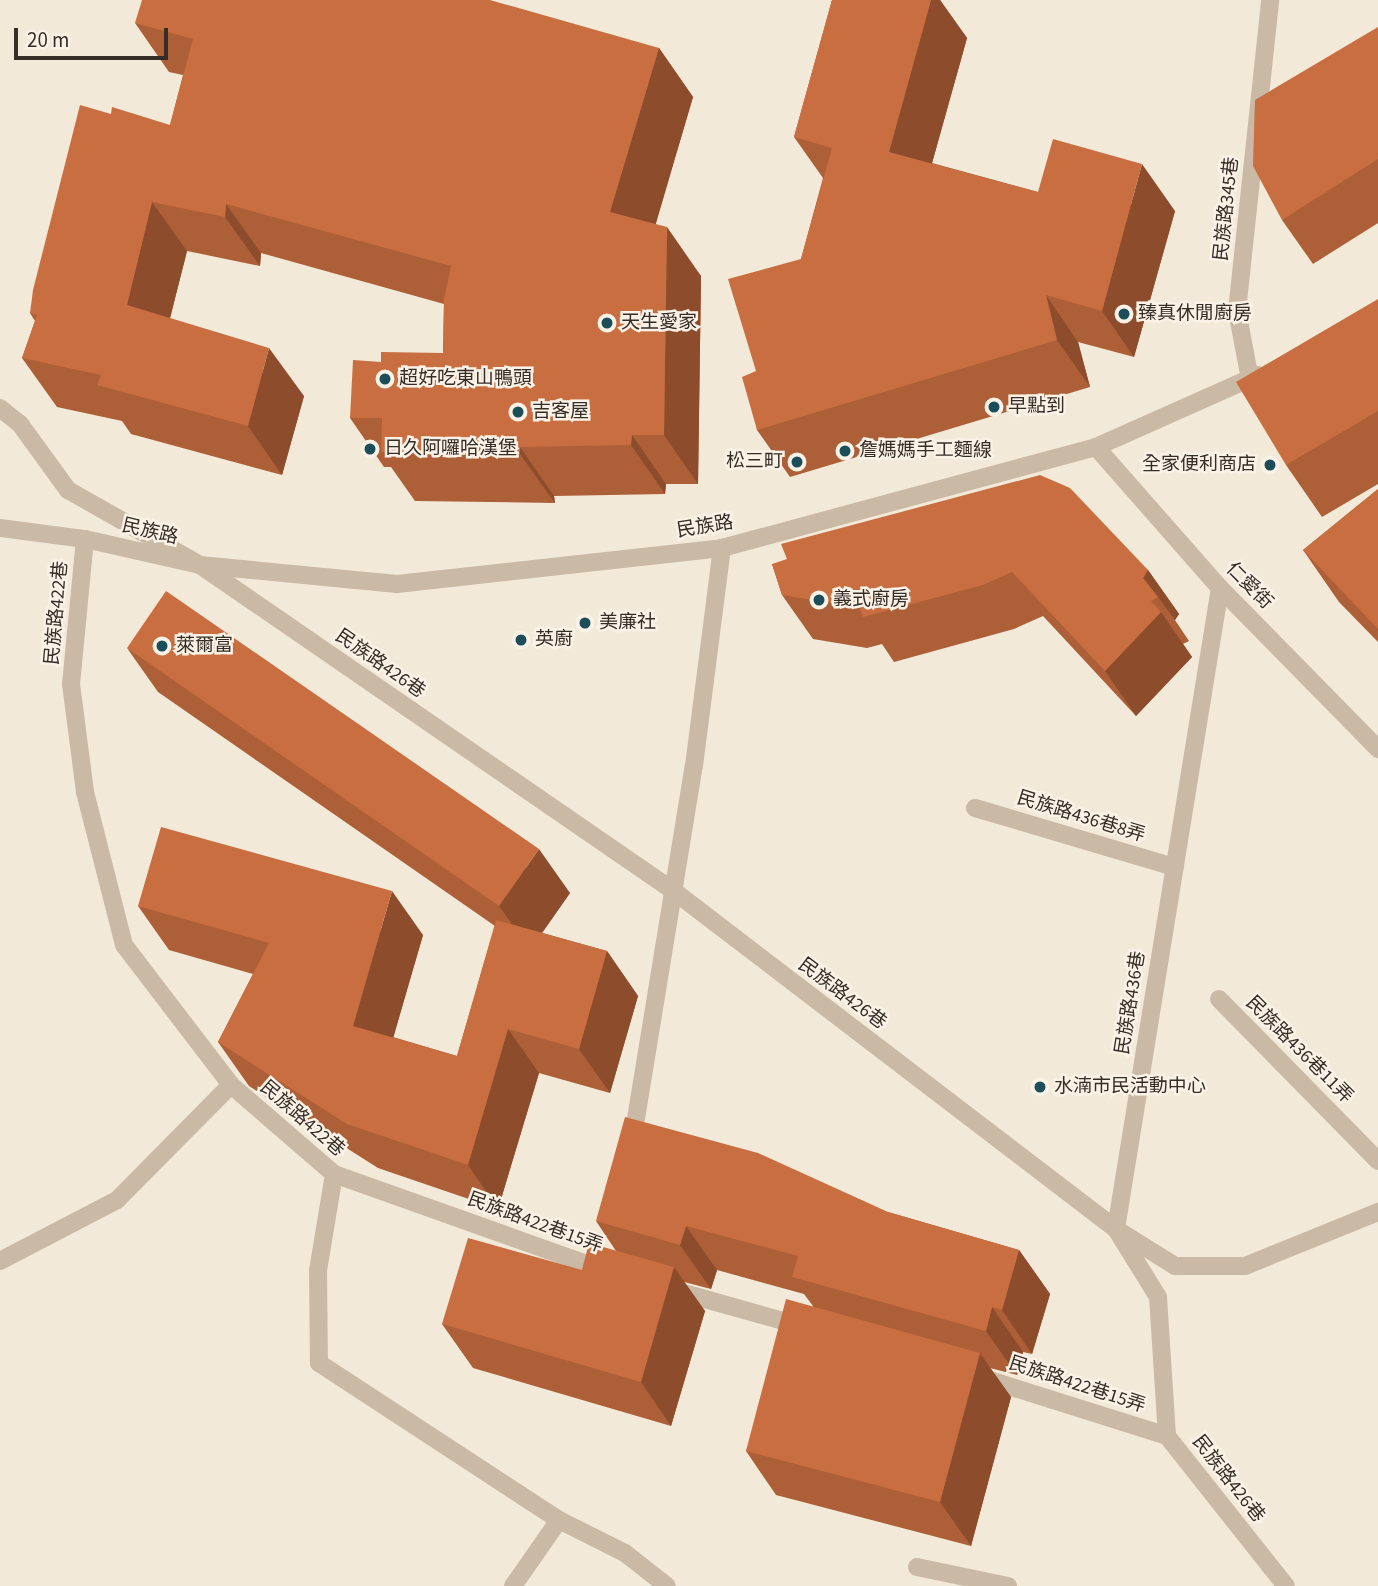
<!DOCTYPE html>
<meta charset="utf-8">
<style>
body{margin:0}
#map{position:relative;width:1378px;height:1586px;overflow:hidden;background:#f2e9d9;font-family:"Source Sans 3","Noto Sans TC",sans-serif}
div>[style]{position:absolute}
.minor>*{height:18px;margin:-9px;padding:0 9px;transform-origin:9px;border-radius:9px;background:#cab9a5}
.wall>*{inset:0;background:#ad5f37}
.shaded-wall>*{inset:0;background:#8d4d2d}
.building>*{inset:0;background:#c96e40}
.dots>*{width:19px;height:19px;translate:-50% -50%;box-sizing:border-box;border:4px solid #faf2e6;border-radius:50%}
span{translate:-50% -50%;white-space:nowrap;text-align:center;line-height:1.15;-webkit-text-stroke:5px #faf2e6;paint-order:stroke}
.street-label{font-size:19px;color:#362d27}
.poi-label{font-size:19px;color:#362d27}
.left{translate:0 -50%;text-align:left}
.right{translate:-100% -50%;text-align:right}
.scale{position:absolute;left:14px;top:28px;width:154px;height:32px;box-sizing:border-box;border:4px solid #362d27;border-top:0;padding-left:9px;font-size:21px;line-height:24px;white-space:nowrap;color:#362d27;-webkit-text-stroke:5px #faf2e6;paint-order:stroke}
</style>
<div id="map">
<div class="minor">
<i style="left:1250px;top:379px;width:69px;rotate:-100.8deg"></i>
<i style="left:1237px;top:311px;width:313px;rotate:-83.9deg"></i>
<i style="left:0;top:408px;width:26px;rotate:39deg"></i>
<i style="left:20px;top:424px;width:82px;rotate:54deg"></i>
<i style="left:68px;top:490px;width:152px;rotate:29.6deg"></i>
<i style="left:200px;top:565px;width:577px;rotate:34.54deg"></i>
<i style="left:675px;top:892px;width:555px;rotate:37.39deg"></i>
<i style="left:1116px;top:1229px;width:80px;rotate:58.3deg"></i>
<i style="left:1158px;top:1297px;width:139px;rotate:86.3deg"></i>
<i style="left:1167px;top:1436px;width:191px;rotate:51.6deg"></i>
<i style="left:1096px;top:447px;width:188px;rotate:48.7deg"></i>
<i style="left:1220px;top:588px;width:226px;rotate:45.5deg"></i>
<i style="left:0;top:528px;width:86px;rotate:7.4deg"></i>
<i style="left:85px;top:539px;width:118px;rotate:12.7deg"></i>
<i style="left:200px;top:565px;width:198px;rotate:5.5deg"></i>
<i style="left:397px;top:584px;width:327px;rotate:-6.3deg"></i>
<i style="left:722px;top:548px;width:387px;rotate:-15.1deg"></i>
<i style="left:1096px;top:447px;width:177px;rotate:-24deg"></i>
<i style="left:85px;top:539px;width:146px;rotate:95.5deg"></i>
<i style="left:71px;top:684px;width:109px;rotate:82.6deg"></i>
<i style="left:85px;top:792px;width:158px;rotate:75.7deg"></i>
<i style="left:124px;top:945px;width:176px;rotate:52.6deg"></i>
<i style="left:231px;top:1085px;width:136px;rotate:40.8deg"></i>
<i style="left:334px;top:1174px;width:289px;rotate:19.6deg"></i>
<i style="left:1220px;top:588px;width:649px;rotate:99.22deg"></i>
<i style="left:1116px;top:1229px;width:70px;rotate:32.1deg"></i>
<i style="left:1175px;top:1266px;width:70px"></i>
<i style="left:1245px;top:1266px;width:144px;rotate:-22.1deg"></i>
<i style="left:975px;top:808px;width:208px;rotate:16.5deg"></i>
<i style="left:1219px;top:999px;width:227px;rotate:45.5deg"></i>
<i style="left:632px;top:1143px;width:382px;rotate:-80.7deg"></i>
<i style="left:694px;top:766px;width:220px;rotate:-82.7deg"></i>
<i style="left:334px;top:1174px;width:98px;rotate:99.4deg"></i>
<i style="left:318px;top:1271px;width:92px;rotate:89.4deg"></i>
<i style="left:319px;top:1363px;width:287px;rotate:33.2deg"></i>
<i style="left:559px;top:1520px;width:74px;rotate:26.6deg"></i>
<i style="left:625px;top:1553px;width:53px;rotate:38.2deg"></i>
<i style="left:0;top:1261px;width:132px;rotate:-27.5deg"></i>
<i style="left:117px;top:1200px;width:162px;rotate:-45.3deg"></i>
<i style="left:673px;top:1290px;width:133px;rotate:15.7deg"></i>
<i style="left:980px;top:1377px;width:196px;rotate:17.5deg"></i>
<i style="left:917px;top:1567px;width:93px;rotate:11.8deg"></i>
<i style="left:513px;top:1586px;width:80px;rotate:-55.1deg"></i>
</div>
<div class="wall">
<i style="clip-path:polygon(832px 0,940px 0,967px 38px,932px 163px,1038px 192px,1175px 211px,1134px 357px,1078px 342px,1090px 387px,790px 477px,757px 430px,756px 371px,801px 259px,823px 178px,794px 137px)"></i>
<i style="clip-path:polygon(135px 23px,659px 48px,693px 97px,655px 224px,701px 276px,698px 484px,666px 484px,665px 494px,554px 496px,555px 503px,415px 501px,391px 467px,384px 467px,350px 418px,381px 362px,443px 353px,444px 304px,261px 253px,260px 266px,187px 251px,170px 318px,304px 396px,282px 475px,131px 434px,122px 421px,57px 407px,22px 358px,35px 321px,30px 313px,170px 125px,183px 75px,169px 72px)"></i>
<i style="clip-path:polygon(1378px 27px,1378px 223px,1313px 264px,1282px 220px)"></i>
<i style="clip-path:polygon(1378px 299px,1378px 484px,1322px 517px,1286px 465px)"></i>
<i style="clip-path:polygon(1378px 489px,1378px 642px,1339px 602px,1303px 550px)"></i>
<i style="clip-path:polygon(772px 564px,1148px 570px,1179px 614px,1175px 620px,1189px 641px,1183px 644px,1192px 657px,1136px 716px,1043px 616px,1014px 629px,894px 662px,882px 644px,867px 648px,813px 639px,782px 595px)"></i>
<i style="clip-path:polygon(127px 648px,570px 893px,542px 933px,607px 951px,638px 996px,610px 1093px,539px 1073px,498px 1209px,378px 1168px,249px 1086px,218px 1042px,253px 974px,169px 950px,138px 906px,423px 935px,393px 1037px,457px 1056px,495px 926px,158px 692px)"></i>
<i style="clip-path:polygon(888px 1212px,1019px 1250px,1050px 1294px,1032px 1354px,1023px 1352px,1017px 1375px,990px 1368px,1011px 1397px,971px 1546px,776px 1495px,746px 1451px,813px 1306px,804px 1294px,717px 1270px,711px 1289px,684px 1282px,705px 1311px,671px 1426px,473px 1368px,442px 1324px,582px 1270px,616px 1251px,596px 1221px)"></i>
</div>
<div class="shaded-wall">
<i style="clip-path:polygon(931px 0,940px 0,967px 38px,922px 199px,889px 152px)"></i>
<i style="clip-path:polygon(659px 48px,693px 97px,645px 261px,610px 212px)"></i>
<i style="clip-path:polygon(1142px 164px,1175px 211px,1134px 357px,1102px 311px)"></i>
<i style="clip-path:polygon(152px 202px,187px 251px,161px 354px,127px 305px)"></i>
<i style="clip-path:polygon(226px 204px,261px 253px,260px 266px,225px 217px)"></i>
<i style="clip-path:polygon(667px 227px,701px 276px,698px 484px,664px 435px)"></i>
<i style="clip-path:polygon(1046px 295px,1078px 342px,1090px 387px,1057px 340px)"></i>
<i style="clip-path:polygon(269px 348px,304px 396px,282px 475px,248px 426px)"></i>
<i style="clip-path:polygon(632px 435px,666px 484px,665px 494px,631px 445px)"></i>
<i style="clip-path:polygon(520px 447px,554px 496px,555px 503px,520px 454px)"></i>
<i style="clip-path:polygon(1148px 570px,1179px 614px,1175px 620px,1158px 597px,1143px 578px)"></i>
<i style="clip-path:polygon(1161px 612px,1192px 657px,1136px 716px,1105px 671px)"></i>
<i style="clip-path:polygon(539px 849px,570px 893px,530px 950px,499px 906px)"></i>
<i style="clip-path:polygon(392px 891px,423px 935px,384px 1070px,353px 1026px)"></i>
<i style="clip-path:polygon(607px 951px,638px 996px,610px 1093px,579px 1049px)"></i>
<i style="clip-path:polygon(508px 1029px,539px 1073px,498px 1209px,468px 1165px)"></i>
<i style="clip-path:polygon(686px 1226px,717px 1270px,711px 1289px,680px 1245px)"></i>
<i style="clip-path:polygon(1019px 1250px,1050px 1294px,1032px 1354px,1002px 1310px)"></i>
<i style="clip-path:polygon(674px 1267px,705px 1311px,671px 1426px,641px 1382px)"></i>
<i style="clip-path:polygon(992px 1307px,1023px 1352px,1017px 1375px,986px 1331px)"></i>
<i style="clip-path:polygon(980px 1353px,1011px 1397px,971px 1546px,940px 1502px)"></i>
</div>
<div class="building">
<i style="clip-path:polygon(142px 0,490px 0,659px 48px,610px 212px,667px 227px,664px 435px,632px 435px,631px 445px,520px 447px,520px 454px,381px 452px,382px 418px,350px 418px,353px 360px,381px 362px,381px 352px,443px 353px,444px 299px,451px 266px,226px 204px,225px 217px,152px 202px,127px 305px,269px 348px,248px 426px,97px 385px,101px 375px,22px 358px,37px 315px,30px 313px,33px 290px,80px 105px,111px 114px,112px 107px,170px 125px,193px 39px,135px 23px)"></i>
<i style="clip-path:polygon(832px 0,931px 0,889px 152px,1038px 192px,1053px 139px,1142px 164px,1102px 311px,1046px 295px,1057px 340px,757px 430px,742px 377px,756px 371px,728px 279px,801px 259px,832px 148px,794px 137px)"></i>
<i style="clip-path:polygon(1378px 27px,1378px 159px,1282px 220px,1253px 166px,1255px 100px)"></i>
<i style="clip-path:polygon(1378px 299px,1378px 411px,1286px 465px,1236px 382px)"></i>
<i style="clip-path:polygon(1040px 475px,1070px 488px,1148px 570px,1143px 578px,1158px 597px,1151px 601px,1161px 612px,1105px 671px,1012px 572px,983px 585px,863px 617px,857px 599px,837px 604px,782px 595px,772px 564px,787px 559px,781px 544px)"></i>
<i style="clip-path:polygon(1378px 489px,1378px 629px,1303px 550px)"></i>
<i style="clip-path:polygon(166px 591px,539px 849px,499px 906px,127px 648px)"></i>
<i style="clip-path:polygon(161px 827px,392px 891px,353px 1026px,457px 1056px,496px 920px,607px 951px,579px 1049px,508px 1029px,468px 1165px,347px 1124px,218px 1042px,269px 943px,138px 906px)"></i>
<i style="clip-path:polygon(625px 1117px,758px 1153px,888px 1212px,1019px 1250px,1002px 1310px,992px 1307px,986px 1331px,792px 1277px,798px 1256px,686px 1226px,680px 1245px,596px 1221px)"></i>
<i style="clip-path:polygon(468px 1238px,582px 1270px,589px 1243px,674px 1267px,641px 1382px,442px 1324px)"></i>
<i style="clip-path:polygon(786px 1299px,980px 1353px,940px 1502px,746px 1451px)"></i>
</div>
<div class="dots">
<i style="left:1124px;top:314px;background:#1b4e58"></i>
<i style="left:607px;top:323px;background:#1b4e58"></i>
<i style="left:385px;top:379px;background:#1b4e58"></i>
<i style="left:994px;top:407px;background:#1b4e58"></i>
<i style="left:518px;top:412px;background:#1b4e58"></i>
<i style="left:370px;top:449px;background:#1b4e58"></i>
<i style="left:845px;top:451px;background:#1b4e58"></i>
<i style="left:797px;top:462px;background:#1b4e58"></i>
<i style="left:1270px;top:465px;background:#1b4e58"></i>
<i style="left:819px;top:600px;background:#1b4e58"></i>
<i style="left:585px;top:623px;background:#1b4e58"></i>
<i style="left:521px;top:640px;background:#1b4e58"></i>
<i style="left:162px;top:646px;background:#1b4e58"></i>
<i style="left:1040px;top:1087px;background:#1b4e58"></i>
</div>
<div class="street-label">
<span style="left:1227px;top:209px;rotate:-84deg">民族路345巷</span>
<span style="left:705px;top:527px;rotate:-9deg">民族路</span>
<span style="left:150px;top:532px;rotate:13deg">民族路</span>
<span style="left:1249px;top:586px;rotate:45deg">仁愛街</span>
<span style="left:57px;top:613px;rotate:-85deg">民族路422巷</span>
<span style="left:380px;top:664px;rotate:35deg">民族路426巷</span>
<span style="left:1081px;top:817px;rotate:17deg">民族路436巷8弄</span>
<span style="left:842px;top:994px;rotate:37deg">民族路426巷</span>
<span style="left:1131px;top:1003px;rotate:-81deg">民族路436巷</span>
<span style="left:1299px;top:1050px;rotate:45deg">民族路436巷11弄</span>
<span style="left:302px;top:1119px;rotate:41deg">民族路422巷</span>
<span style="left:535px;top:1223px;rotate:20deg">民族路422巷15弄</span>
<span style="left:1077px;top:1385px;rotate:18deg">民族路422巷15弄</span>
<span style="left:1228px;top:1479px;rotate:52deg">民族路426巷</span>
</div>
<div class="poi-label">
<span class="left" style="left:1138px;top:314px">臻真休閒廚房</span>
<span class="left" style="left:621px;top:323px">天生愛家</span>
<span class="left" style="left:399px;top:379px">超好吃東山鴨頭</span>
<span class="left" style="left:1008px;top:407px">早點到</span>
<span class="left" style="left:532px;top:412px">吉客屋</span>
<span class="left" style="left:384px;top:449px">日久阿囉哈漢堡</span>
<span class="left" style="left:859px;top:451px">詹媽媽手工麵線</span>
<span class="right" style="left:783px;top:462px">松三町</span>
<span class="right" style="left:1256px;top:465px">全家便利商店</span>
<span class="left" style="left:833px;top:600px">義式廚房</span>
<span class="left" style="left:599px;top:623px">美廉社</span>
<span class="left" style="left:535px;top:640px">英廚</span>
<span class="left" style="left:176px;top:646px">萊爾富</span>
<span class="left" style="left:1054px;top:1087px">水湳市民活動中心</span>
</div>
<div class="scale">20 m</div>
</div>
